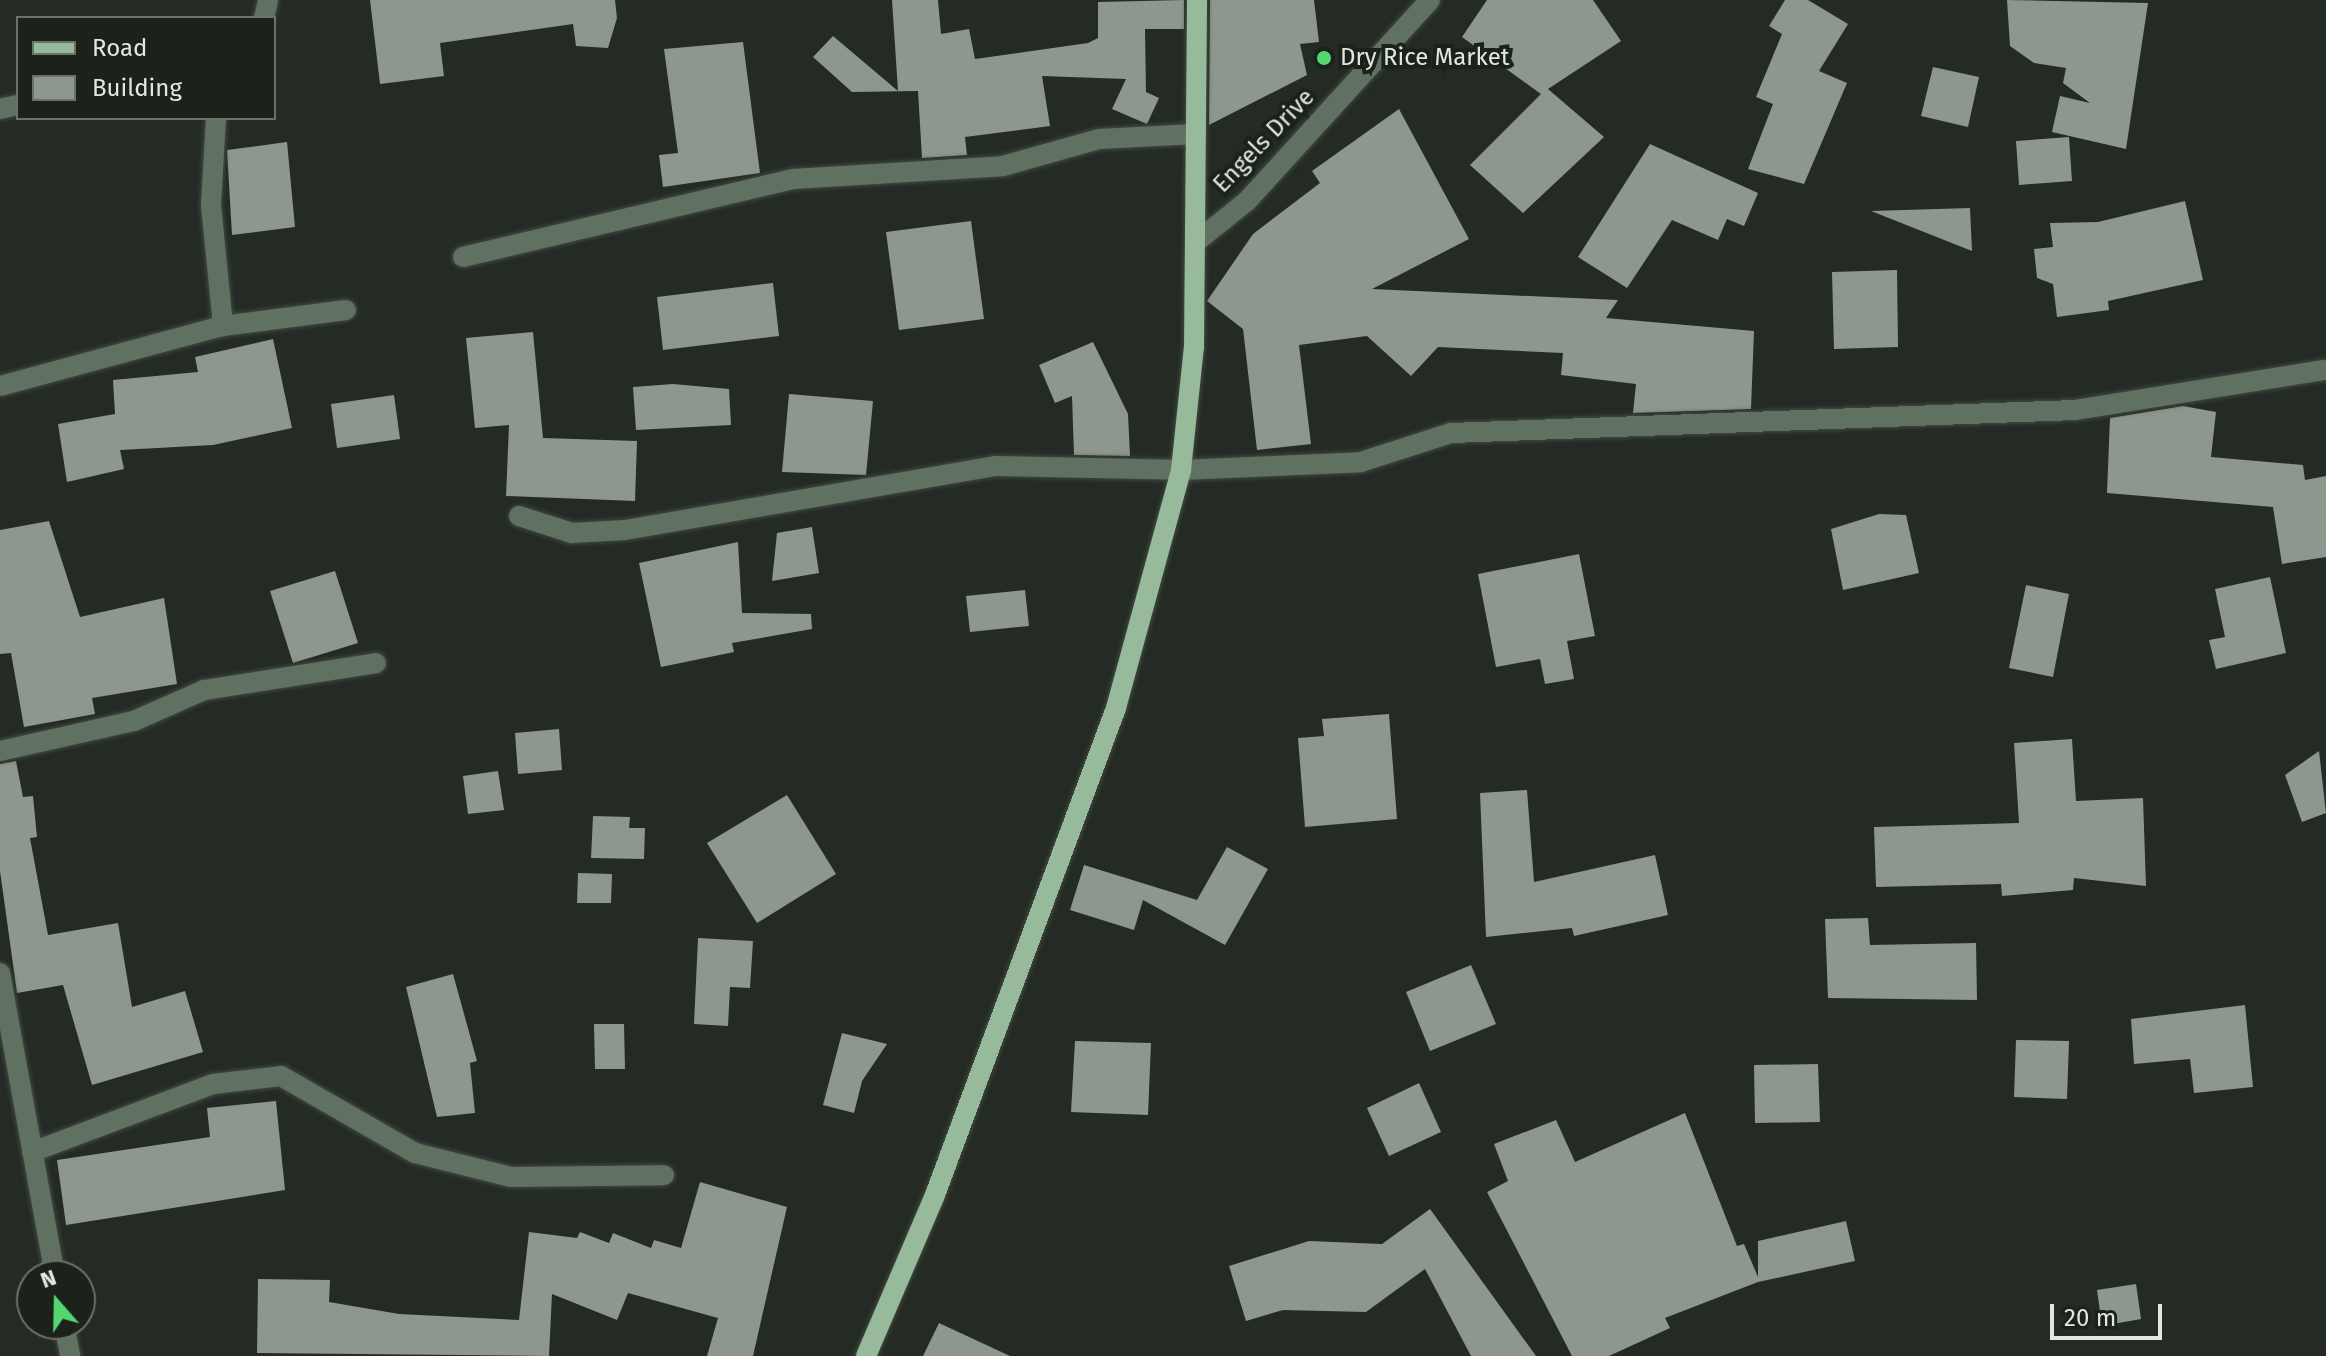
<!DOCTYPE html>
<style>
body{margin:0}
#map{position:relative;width:2326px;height:1356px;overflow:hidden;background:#232b24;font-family:"Fira Sans",sans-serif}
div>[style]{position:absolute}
.building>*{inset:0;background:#8d978e}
.roads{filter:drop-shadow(0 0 2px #424942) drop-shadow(0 0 2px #424942)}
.minor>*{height:20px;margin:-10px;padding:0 10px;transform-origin:10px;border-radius:10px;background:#607162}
.major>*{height:20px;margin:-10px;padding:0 10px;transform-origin:10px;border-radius:10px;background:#96ba9a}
.dots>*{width:22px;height:22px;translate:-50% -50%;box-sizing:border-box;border:4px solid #1a221a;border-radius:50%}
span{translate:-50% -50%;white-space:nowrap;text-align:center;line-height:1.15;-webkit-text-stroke:8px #1a221a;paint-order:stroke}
.poi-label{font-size:24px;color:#e2e7e2}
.left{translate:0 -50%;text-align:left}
.street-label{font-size:24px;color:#e2e7e2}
.legend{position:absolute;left:16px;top:16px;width:260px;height:104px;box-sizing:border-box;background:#1a221a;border:2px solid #6a716a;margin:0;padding:10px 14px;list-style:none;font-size:24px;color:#e2e7e2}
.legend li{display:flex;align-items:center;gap:16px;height:40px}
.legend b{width:40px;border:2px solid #6a716a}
.north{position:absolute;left:16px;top:1260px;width:80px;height:80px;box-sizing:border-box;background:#1a221a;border:2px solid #6a716a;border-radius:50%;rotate:340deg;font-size:22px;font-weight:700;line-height:32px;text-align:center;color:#e2e7e2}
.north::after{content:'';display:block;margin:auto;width:28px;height:36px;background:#55d671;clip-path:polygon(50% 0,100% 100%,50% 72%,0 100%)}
.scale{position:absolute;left:2050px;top:1304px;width:112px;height:36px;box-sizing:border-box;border:4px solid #e2e7e2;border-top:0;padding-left:10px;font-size:24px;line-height:28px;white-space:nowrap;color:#e2e7e2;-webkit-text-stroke:6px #1a221a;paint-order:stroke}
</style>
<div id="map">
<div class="building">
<i style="clip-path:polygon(370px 0,615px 0,617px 18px,608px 48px,576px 46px,573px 24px,440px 43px,444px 76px,380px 84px)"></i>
<i style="clip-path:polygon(892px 0,938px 0,941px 34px,969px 29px,975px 59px,1088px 43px,1098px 38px,1098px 2px,1184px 0,1184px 29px,1145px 29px,1146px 92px,1159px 98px,1147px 124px,1112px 109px,1126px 79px,1042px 76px,1050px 126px,965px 137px,967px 155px,922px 158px,918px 91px,852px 92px,813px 57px,833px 36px,898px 91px)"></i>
<i style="clip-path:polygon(1210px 0,1314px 0,1319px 42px,1300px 44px,1307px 75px,1209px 125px)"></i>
<i style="clip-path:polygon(1487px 0,1593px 0,1621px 41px,1548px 89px,1604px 137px,1523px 213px,1470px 165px,1541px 94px,1462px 37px)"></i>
<i style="clip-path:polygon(1785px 0,1808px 0,1848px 24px,1819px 71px,1847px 83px,1804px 184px,1748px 169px,1773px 104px,1756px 97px,1782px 34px,1769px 26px)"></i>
<i style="clip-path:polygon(2007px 0,2148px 3px,2126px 149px,2052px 132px,2060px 96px,2090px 103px,2063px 83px,2066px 68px,2034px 63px,2010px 46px)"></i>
<i style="clip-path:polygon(743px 42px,760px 173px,663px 187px,659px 155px,678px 153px,664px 49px)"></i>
<i style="clip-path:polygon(1933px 67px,1979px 77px,1968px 127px,1921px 116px)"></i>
<i style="clip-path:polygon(1399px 109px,1469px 239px,1372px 289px,1618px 300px,1606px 318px,1754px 331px,1751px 409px,1633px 413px,1636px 384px,1561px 375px,1563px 353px,1438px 347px,1411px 376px,1367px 336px,1299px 345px,1311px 444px,1257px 450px,1243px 329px,1207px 301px,1253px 234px,1320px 183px,1312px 171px)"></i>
<i style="clip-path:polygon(2069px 137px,2072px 181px,2019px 185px,2016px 141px)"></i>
<i style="clip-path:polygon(287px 142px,295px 227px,232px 235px,227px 150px)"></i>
<i style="clip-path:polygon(1650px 144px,1758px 193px,1744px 226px,1727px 219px,1718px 240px,1672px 220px,1627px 288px,1578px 257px)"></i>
<i style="clip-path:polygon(2185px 201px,2203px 280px,2108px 301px,2109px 310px,2057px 317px,2053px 284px,2037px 278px,2034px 249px,2053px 247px,2050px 223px,2098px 222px)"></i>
<i style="clip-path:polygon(1970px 208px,1972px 251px,1871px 211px)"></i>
<i style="clip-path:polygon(971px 221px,984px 319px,899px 330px,886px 232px)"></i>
<i style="clip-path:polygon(1897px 270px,1898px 347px,1834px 349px,1832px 272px)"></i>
<i style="clip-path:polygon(773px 283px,779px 336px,663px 350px,657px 297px)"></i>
<i style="clip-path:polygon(533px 332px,543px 438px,637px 441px,635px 501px,506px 496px,509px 425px,475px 428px,466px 338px)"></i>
<i style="clip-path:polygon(273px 339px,292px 428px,213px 445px,120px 450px,124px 469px,67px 482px,58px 424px,115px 414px,113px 380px,198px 372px,195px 357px)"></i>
<i style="clip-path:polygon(1093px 342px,1128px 414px,1130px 456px,1074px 455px,1072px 396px,1055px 403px,1039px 365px)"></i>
<i style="clip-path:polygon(673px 384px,729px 389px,731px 425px,636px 430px,633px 387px)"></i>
<i style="clip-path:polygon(789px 394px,873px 401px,866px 475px,782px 472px)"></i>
<i style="clip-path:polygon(394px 395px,400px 439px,337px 448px,331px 404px)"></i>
<i style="clip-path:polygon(2183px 406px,2216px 412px,2211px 457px,2303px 465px,2305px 480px,2326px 476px,2326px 557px,2282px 564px,2273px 507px,2107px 493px,2110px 418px)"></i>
<i style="clip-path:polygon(1879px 514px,1906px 515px,1919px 573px,1843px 590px,1831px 529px)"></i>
<i style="clip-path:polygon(49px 521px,80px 617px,164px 598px,177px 684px,92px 698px,95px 714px,24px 727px,11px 653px,0 654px,0 530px)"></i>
<i style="clip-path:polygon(812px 527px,819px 573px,772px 581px,777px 533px)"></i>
<i style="clip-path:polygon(738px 542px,742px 613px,811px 614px,812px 629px,732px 643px,734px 652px,661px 667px,639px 563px)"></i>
<i style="clip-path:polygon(1579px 554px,1595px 636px,1567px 641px,1574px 679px,1545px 684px,1540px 659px,1496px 667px,1478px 574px)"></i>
<i style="clip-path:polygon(335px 571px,358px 643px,293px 663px,270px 591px)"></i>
<i style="clip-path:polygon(2270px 577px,2286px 653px,2216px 669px,2209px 640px,2225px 637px,2215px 589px)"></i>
<i style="clip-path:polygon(2026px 585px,2069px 594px,2053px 677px,2009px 668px)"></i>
<i style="clip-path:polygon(1025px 590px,1029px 626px,970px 632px,966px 596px)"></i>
<i style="clip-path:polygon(1389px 714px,1397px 819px,1305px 827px,1298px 738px,1324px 736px,1322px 719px)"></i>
<i style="clip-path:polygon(559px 729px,562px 770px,518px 774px,515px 733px)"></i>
<i style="clip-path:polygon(2072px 739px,2076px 801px,2143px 798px,2146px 886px,2074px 878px,2073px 890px,2002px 896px,2001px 884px,1876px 887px,1874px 827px,2019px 823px,2014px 743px)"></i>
<i style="clip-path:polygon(2319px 751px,2326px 813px,2302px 822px,2285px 775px)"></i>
<i style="clip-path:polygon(16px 761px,23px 797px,33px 796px,37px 837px,30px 838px,48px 935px,118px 923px,132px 1007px,185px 991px,203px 1052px,92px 1085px,63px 985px,17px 993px,0 871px,0 764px)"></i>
<i style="clip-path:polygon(498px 771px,504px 810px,468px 814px,463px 776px)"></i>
<i style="clip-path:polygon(1527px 790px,1534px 882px,1655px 855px,1668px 915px,1574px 936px,1572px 928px,1486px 937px,1480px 793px)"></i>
<i style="clip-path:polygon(787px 795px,836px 874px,757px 923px,707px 843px)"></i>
<i style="clip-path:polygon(593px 816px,630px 817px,629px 828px,645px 828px,644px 859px,591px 858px)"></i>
<i style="clip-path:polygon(1227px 847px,1268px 869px,1225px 945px,1143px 900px,1134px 930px,1070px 910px,1084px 865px,1197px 900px)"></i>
<i style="clip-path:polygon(578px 873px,612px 874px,611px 903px,577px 903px)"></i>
<i style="clip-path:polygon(1868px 918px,1870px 945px,1976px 943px,1977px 1000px,1828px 998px,1825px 919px)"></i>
<i style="clip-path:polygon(698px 938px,753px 941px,750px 988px,730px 987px,728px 1026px,694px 1024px)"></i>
<i style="clip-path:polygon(1471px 965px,1496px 1024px,1430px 1051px,1406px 992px)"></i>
<i style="clip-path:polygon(453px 974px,477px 1061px,470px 1063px,475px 1113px,437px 1117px,406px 987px)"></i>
<i style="clip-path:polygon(2245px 1005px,2253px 1087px,2194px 1093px,2190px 1059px,2134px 1064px,2131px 1019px)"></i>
<i style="clip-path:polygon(594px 1024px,624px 1024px,625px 1069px,595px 1069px)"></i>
<i style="clip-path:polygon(842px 1033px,887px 1044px,862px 1081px,854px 1113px,823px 1105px)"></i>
<i style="clip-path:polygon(2016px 1040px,2069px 1041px,2067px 1099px,2014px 1097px)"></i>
<i style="clip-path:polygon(1075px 1041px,1151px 1043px,1148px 1115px,1071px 1112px)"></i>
<i style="clip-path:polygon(1818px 1064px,1820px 1122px,1755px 1123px,1754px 1065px)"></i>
<i style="clip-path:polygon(1419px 1083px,1441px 1132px,1389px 1156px,1367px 1108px)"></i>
<i style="clip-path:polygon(276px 1101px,285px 1190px,66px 1225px,57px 1160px,210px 1137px,207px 1108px)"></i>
<i style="clip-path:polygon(1685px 1113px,1737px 1246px,1744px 1244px,1758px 1277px,1758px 1241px,1846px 1221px,1855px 1261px,1758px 1282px,1665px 1318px,1670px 1328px,1609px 1356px,1572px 1356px,1487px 1192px,1508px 1181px,1494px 1144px,1556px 1120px,1575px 1162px)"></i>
<i style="clip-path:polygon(700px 1182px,787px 1207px,753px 1356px,707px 1356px,718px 1318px,628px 1293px,617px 1320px,552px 1294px,549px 1356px,257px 1353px,258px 1279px,330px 1280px,329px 1302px,399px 1314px,519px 1320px,529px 1232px,577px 1238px,580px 1232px,609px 1243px,613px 1233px,651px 1248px,654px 1240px,681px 1248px)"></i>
<i style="clip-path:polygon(1430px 1209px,1536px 1356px,1471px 1356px,1425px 1269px,1366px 1312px,1283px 1310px,1246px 1321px,1229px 1266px,1309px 1241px,1382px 1244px)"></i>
<i style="clip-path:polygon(2136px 1284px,2141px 1319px,2102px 1326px,2097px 1290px)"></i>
<i style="clip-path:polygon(939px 1323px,1010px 1356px,923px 1356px)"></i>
</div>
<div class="roads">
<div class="minor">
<i style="left:264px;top:18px;width:18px;rotate:-77deg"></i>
<i style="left:0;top:109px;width:18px;rotate:-13deg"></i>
<i style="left:216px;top:118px;width:87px;rotate:93.3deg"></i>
<i style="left:211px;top:205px;width:122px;rotate:84.3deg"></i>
<i style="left:1196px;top:242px;width:65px;rotate:-38.8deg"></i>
<i style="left:1247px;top:201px;width:272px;rotate:-47.7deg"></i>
<i style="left:463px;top:257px;width:339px;rotate:-13.3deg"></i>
<i style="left:793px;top:179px;width:210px;rotate:-3.5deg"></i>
<i style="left:1003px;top:166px;width:100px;rotate:-15.7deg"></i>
<i style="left:1099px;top:139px;width:97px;rotate:-3deg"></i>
<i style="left:0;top:386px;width:231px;rotate:-15.1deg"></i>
<i style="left:223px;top:326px;width:124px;rotate:-7.4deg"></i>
<i style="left:519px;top:516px;width:56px;rotate:17.8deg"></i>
<i style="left:572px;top:533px;width:53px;rotate:-3.2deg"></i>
<i style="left:625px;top:530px;width:376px;rotate:-9.8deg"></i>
<i style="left:996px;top:466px;width:185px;rotate:1.2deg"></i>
<i style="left:1181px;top:470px;width:180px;rotate:-2.5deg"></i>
<i style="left:1361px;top:462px;width:95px;rotate:-17.9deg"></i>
<i style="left:1451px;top:433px;width:624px;rotate:-2.11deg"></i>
<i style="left:2075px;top:410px;width:254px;rotate:-9.1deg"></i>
<i style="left:0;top:751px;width:137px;rotate:-12.6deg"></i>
<i style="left:134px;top:721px;width:77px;rotate:-23.9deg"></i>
<i style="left:204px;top:690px;width:174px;rotate:-8.9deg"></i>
<i style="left:0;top:973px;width:308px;rotate:79.7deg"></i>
<i style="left:32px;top:1152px;width:193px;rotate:-20.6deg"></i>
<i style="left:213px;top:1084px;width:68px;rotate:-6.7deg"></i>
<i style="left:281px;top:1076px;width:155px;rotate:29.9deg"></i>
<i style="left:415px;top:1153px;width:99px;rotate:14deg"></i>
<i style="left:511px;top:1177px;width:153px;rotate:-0.7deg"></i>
<i style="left:64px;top:1324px;width:33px;rotate:79deg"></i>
</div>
<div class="major">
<i style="left:866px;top:1356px;width:175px;rotate:-66.8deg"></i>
<i style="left:935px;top:1195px;width:520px;rotate:-69.61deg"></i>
<i style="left:1116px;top:708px;width:247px;rotate:-74.7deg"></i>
<i style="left:1181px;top:470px;width:124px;rotate:-84deg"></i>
<i style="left:1194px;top:347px;width:347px;rotate:-89.5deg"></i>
</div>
</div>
<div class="dots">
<i style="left:1324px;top:58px;background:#55d671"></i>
</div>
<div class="poi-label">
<span class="left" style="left:1340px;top:58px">Dry Rice Market</span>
</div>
<div class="street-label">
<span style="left:1264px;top:141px;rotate:-46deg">Engels Drive</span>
</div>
<ul class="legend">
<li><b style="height:10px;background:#96ba9a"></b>Road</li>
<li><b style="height:22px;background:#8d978e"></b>Building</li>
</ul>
<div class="north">N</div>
<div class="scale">20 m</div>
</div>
